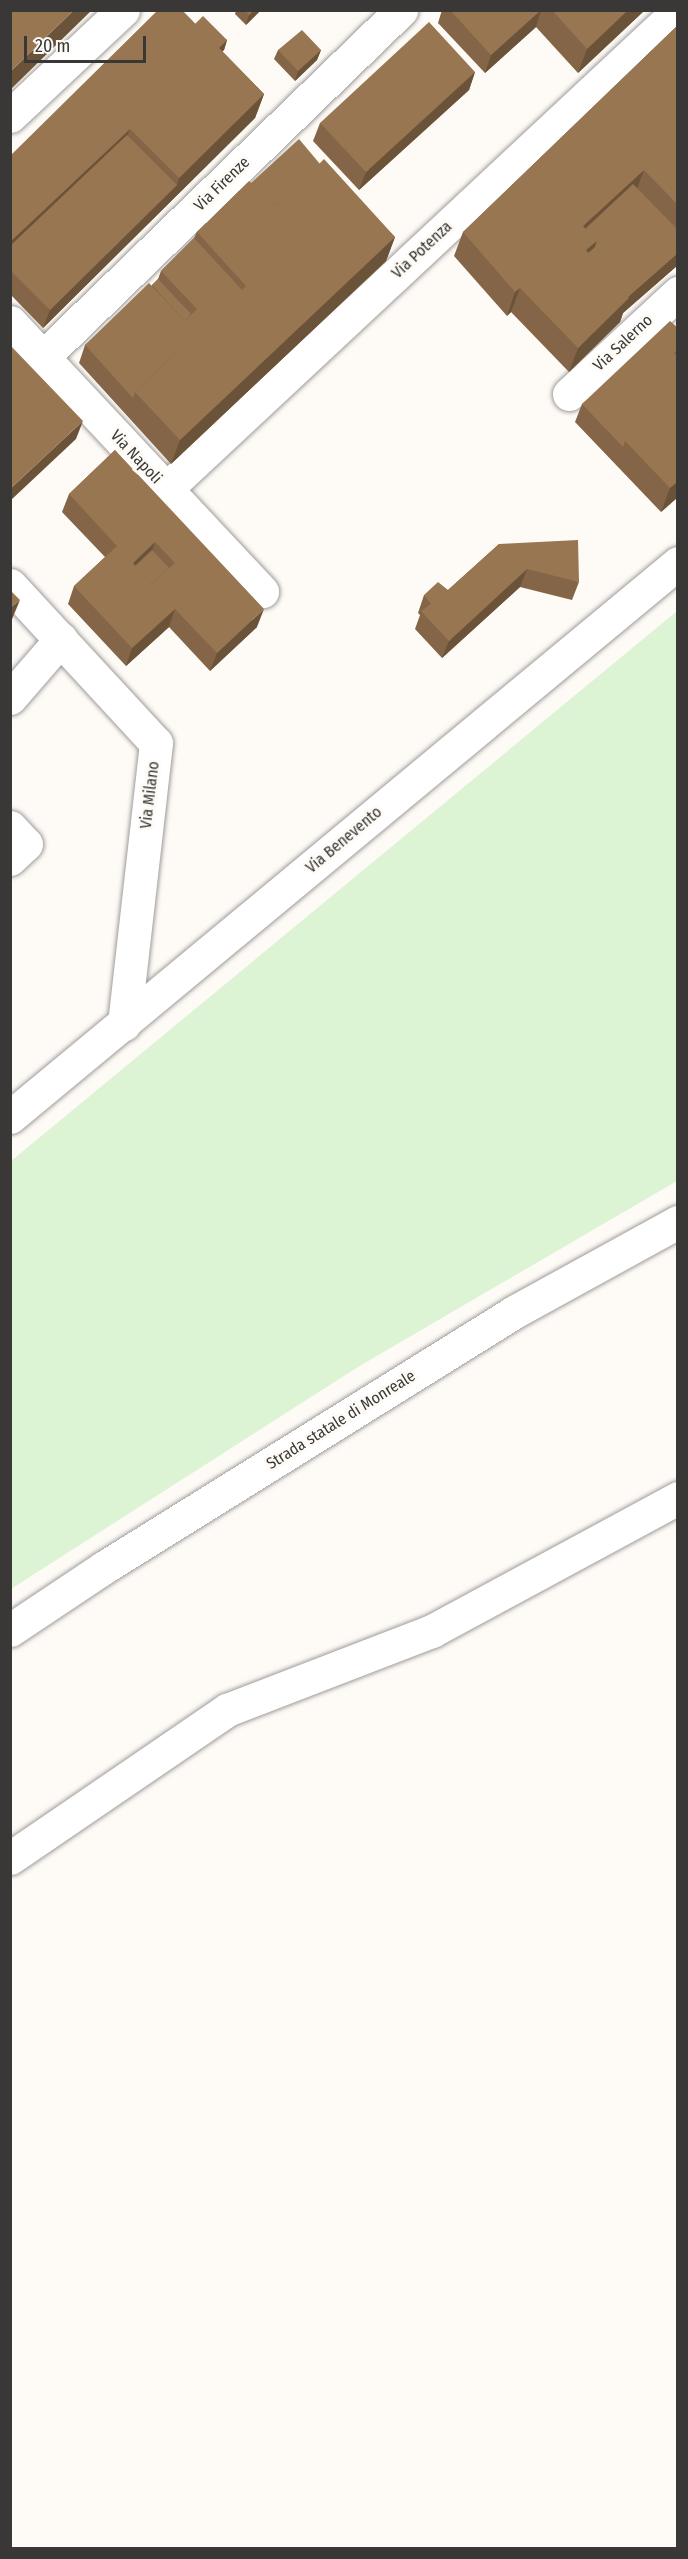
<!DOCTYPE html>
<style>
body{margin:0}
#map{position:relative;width:688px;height:2559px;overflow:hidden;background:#fefbf7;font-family:"Fira Sans Condensed",sans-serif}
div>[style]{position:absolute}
.green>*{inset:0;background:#ddf4d4}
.roads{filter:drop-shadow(0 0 2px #9f9c99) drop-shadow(0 0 2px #9f9c99)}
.minor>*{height:33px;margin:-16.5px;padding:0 16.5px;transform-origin:16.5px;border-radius:16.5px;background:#fff}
.major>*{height:33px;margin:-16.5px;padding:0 16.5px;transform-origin:16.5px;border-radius:16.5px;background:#fff}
.wall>*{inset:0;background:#846547}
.shaded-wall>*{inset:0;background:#6b5339}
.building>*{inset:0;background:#997652}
span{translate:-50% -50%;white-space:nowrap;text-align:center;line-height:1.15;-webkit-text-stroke:6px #fefbf7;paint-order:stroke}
.street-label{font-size:16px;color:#393836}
.frame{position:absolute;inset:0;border:12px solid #393836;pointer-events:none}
.scale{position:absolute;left:24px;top:36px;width:122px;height:27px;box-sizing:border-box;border:3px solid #393836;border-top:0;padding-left:8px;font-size:18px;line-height:21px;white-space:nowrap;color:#393836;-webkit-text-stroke:4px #fefbf7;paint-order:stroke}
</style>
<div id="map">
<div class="green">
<i style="clip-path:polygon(677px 611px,677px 1181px,358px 1367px,11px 1589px,11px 1161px)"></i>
</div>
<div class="roads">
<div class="minor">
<i style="left:10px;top:116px;width:155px;rotate:-43.2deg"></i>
<i style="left:10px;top:322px;width:369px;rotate:46.9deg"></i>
<i style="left:43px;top:357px;width:499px;rotate:-44.1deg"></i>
<i style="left:569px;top:394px;width:149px;rotate:-42.8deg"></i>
<i style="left:166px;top:489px;width:700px;rotate:-43.03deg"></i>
<i style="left:10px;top:585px;width:215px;rotate:47.3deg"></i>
<i style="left:156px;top:743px;width:283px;rotate:96.5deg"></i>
<i style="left:10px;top:698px;width:78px;rotate:-49.2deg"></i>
<i style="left:10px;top:827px;width:23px;rotate:47deg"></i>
<i style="left:26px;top:844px;width:22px;rotate:137deg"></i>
<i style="left:10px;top:1858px;width:263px;rotate:-34.3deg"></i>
<i style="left:227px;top:1710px;width:220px;rotate:-21.1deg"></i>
<i style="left:432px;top:1631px;width:280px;rotate:-28.4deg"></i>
</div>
<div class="major">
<i style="left:10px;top:1117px;width:868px;rotate:-39.67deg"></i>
<i style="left:10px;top:1630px;width:112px;rotate:-33.7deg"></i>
<i style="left:103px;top:1568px;width:484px;rotate:-31.9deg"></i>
<i style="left:514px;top:1312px;width:187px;rotate:-28.8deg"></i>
</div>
</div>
<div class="wall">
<i style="clip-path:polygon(236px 10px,261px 10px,246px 25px,235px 14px)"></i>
<i style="clip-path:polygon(442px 10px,645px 10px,578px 73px,536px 27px,485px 73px,438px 23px)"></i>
<i style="clip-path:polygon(195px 24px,227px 40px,224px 50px,222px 51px,264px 94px,255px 118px,43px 328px,10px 294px,10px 156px)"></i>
<i style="clip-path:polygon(678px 25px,678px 265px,623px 313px,620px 322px,569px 372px,511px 312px,507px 316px,454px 256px,463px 232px)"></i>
<i style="clip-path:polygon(278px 50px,321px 50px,317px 60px,295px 81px,274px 59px)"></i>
<i style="clip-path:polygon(475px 72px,469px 90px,359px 190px,313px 141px,320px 123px)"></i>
<i style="clip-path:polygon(320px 164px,395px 237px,386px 261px,171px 464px,79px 363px,85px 345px,152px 285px,158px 279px,161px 271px,194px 238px,197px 232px,251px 183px)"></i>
<i style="clip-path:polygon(678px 328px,678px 497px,661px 512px,575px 422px,582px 404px)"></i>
<i style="clip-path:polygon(115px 450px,257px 627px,210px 671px,169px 627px,126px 666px,68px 604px,74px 586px,105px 557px,62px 512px,69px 494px)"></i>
<i style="clip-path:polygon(499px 544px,579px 582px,572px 600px,520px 587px,442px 658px,415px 629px,420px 615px,418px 613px,424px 595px,448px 590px)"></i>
</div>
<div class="shaded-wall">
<i style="clip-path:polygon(74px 10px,92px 10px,10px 90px,10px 72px)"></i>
<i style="clip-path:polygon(254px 10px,261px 10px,246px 25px,249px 15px)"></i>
<i style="clip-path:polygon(541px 10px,536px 27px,485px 73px,491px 55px)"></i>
<i style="clip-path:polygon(628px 10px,645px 10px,578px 73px,587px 49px)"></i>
<i style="clip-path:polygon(227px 40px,224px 50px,206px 67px,209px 58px)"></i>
<i style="clip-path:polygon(321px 50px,317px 60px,295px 81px,298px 71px)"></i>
<i style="clip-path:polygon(475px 72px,469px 90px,359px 190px,366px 172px)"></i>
<i style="clip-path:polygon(264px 94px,255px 118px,43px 328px,50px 310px,177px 185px,179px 178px)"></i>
<i style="clip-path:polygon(130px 129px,121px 153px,10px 258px,10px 242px)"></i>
<i style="clip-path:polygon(644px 170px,635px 194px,581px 233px,583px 226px)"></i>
<i style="clip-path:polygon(395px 237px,386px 261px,171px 464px,180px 440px)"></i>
<i style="clip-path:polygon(597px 241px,589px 263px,586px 250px)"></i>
<i style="clip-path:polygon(678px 253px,678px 265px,623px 313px,620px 322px,569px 372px,578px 348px,623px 301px)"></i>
<i style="clip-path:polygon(520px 288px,511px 312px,507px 316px,515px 292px)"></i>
<i style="clip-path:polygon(83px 421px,76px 439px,10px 501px,10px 489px)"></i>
<i style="clip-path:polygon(678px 481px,678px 497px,661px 512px,670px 488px)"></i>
<i style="clip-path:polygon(155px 542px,149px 560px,133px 574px,133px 563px)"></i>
<i style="clip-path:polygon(527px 569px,520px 587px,442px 658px,449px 641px)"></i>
<i style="clip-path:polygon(20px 600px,10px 624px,10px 608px)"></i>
<i style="clip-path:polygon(175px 609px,169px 627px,126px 666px,132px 648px)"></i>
<i style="clip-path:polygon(264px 609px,257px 627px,210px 671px,217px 653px)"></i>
</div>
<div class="building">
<i style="clip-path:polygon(10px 10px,74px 10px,10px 72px)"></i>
<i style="clip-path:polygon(158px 10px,182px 10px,264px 94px,179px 178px,130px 129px,10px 242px,10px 156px)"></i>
<i style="clip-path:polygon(245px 10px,254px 10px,249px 15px)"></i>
<i style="clip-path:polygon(450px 10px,541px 10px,491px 55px)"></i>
<i style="clip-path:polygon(552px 10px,628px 10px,587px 49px)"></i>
<i style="clip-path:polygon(203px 16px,227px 40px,219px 48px,195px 24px)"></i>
<i style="clip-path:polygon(429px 22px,475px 72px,366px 172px,320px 123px)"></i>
<i style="clip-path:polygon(678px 25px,678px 205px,644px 170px,583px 226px,597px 241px,586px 250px,629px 298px,578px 348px,520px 288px,515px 292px,463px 232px)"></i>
<i style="clip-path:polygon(302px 30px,321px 50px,298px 71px,278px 50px)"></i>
<i style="clip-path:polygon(127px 135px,177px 185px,50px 310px,10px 270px,10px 246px)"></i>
<i style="clip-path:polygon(299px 139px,320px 164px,277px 206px,251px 183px)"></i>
<i style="clip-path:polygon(324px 159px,395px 237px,180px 440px,135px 392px,246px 286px,197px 232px,249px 181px,277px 206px)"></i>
<i style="clip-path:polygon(633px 184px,678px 230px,678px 253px,628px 297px,588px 253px,595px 247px,597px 241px,585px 229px)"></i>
<i style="clip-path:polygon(194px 238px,242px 290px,135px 392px,133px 398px,85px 345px,149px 283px,185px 321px,197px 309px,161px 271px)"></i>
<i style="clip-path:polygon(158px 279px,191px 314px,185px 321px,152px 285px)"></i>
<i style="clip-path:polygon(670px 321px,678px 328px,678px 349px,674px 353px,678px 357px,678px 393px,625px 441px,623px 447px,582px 404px)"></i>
<i style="clip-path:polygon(10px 345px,83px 421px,10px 489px)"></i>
<i style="clip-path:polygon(678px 393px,678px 481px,670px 488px,625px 441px)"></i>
<i style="clip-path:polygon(evenodd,115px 450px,264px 609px,217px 653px,175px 609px,132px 648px,74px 586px,117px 546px,69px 494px,115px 450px,155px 542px,175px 563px,152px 584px,133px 563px,155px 542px)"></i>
<i style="clip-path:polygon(578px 540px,579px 582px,527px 569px,449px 641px,421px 611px,431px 604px,424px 595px,438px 582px,448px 590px,499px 544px)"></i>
<i style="clip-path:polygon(152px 550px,169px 568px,152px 584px,135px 566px)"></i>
<i style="clip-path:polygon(10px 590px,20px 600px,10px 608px)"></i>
</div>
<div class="street-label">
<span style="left:222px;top:184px;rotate:-44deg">Via Firenze</span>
<span style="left:422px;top:250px;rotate:-43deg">Via Potenza</span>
<span style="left:623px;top:343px;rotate:-43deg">Via Salerno</span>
<span style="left:136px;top:457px;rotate:47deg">Via Napoli</span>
<span style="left:150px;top:795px;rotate:-83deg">Via Milano</span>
<span style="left:344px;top:840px;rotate:-40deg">Via Benevento</span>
<span style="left:341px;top:1420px;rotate:-32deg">Strada statale di Monreale</span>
</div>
<div class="frame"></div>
<div class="scale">20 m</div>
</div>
